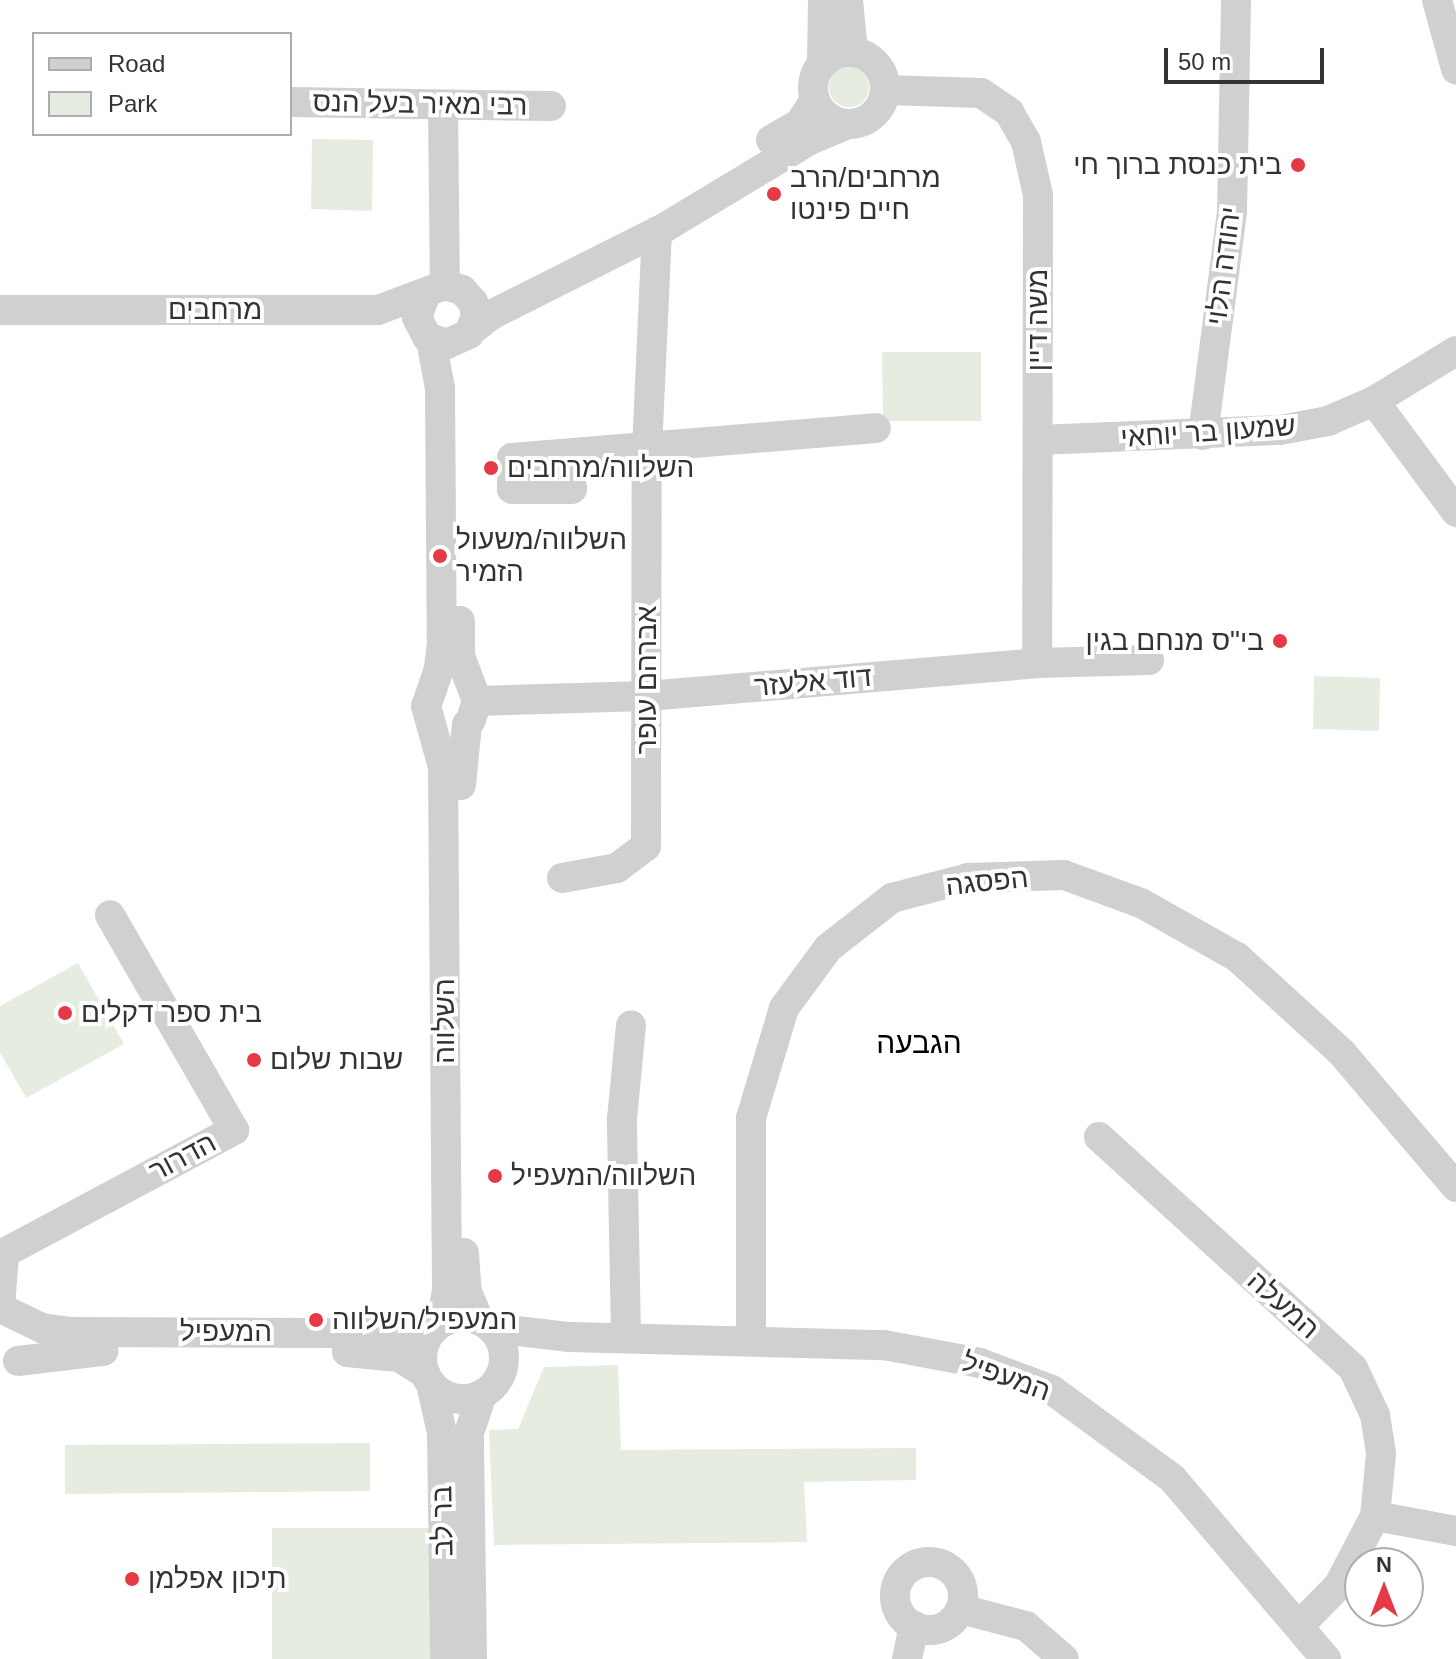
<!DOCTYPE html>
<meta charset="utf-8">
<style>
body{margin:0}
#map{position:relative;width:1456px;height:1659px;overflow:hidden;background:#fff;font-family:Helvetica,Heebo,sans-serif}
div>[style]{position:absolute}
.green>*{inset:0;background:#e6ecdf}
.round{border-radius:50%}
.minor>*{height:30px;margin:-15px;padding:0 15px;transform-origin:15px;border-radius:15px;background:#d0d0d0}
.minor>.ring{margin:-15px;padding:0;box-sizing:content-box;background:none;border:30px solid #d0d0d0;border-radius:50%}
.dots>*{width:22px;height:22px;translate:-50% -50%;box-sizing:border-box;border:4px solid #fff;border-radius:50%}
span{translate:-50% -50%;white-space:nowrap;text-align:center;line-height:1.15;-webkit-text-stroke:8px #fff;paint-order:stroke}
.street-label{font-size:28px;color:#333}
.poi-label{font-size:28px;color:#333}
.right{translate:-100% -50%;text-align:right}
.left{translate:0 -50%;text-align:left}
.neighbourhood-label{font-size:30px;color:#000}
.legend{position:absolute;left:32px;top:32px;width:260px;height:104px;box-sizing:border-box;background:#fff;border:2px solid #adadad;margin:0;padding:10px 14px;list-style:none;font-size:24px;color:#333}
.legend li{display:flex;align-items:center;gap:16px;height:40px}
.legend b{width:40px;border:2px solid #adadad}
.north{position:absolute;left:1344px;top:1547px;width:80px;height:80px;box-sizing:border-box;background:#fff;border:2px solid #adadad;border-radius:50%;rotate:0deg;font-size:22px;font-weight:700;line-height:32px;text-align:center;color:#333}
.north::after{content:'';display:block;margin:auto;width:28px;height:36px;background:#e63946;clip-path:polygon(50% 0,100% 100%,50% 72%,0 100%)}
.scale{position:absolute;left:1164px;top:48px;width:160px;height:36px;box-sizing:border-box;border:4px solid #333;border-top:0;padding-left:10px;font-size:24px;line-height:28px;white-space:nowrap;color:#333;-webkit-text-stroke:6px #fff;paint-order:stroke}
</style>
<div id="map">
<div class="green">
<i class="round" style="left:829px;top:67px;width:40px;height:40px"></i>
<i style="clip-path:polygon(312px 139px,373px 140px,372px 211px,311px 209px)"></i>
<i style="clip-path:polygon(882px 352px,981px 352px,981px 421px,883px 421px)"></i>
<i style="clip-path:polygon(1314px 676px,1380px 678px,1379px 731px,1313px 729px)"></i>
<i style="clip-path:polygon(78px 963px,124px 1044px,26px 1098px,0 1052px,0 1006px)"></i>
<i style="clip-path:polygon(618px 1365px,621px 1450px,916px 1448px,916px 1480px,804px 1482px,807px 1542px,494px 1545px,489px 1430px,518px 1429px,544px 1367px)"></i>
<i style="clip-path:polygon(370px 1443px,370px 1491px,65px 1494px,65px 1445px)"></i>
<i style="clip-path:polygon(272px 1528px,431px 1528px,431px 1659px,272px 1659px)"></i>
</div>
<div class="minor">
<i style="left:848px;top:0;width:52px;rotate:84.5deg"></i>
<i style="left:1437px;top:0;width:72px;rotate:74.6deg"></i>
<i class="ring" style="left:813px;top:52px;width:42px;height:42px"></i>
<i style="left:822px;top:64px;width:64px;rotate:-89.1deg"></i>
<i style="left:886px;top:90px;width:95px;rotate:1.8deg"></i>
<i style="left:981px;top:93px;width:34px;rotate:34deg"></i>
<i style="left:1009px;top:112px;width:34px;rotate:60deg"></i>
<i style="left:1026px;top:142px;width:54px;rotate:77.2deg"></i>
<i style="left:1038px;top:195px;width:468px;rotate:90.1deg"></i>
<i style="left:290px;top:102px;width:261px;rotate:0.9deg"></i>
<i style="left:443px;top:105px;width:180px;rotate:89.4deg"></i>
<i style="left:771px;top:140px;width:34px;rotate:-30deg"></i>
<i style="left:800px;top:123px;width:27px;rotate:-57deg"></i>
<i style="left:0;top:310px;width:378px"></i>
<i style="left:378px;top:310px;width:72px;rotate:-20.5deg"></i>
<i style="left:445px;top:285px;width:18px;rotate:16deg"></i>
<i style="left:462px;top:290px;width:16px;rotate:47deg"></i>
<i style="left:473px;top:302px;width:14px;rotate:78deg"></i>
<i style="left:476px;top:316px;width:19px;rotate:111deg"></i>
<i style="left:469px;top:334px;width:24px;rotate:156deg"></i>
<i style="left:447px;top:344px;width:21px;rotate:-161deg"></i>
<i style="left:427px;top:337px;width:22px;rotate:-117deg"></i>
<i style="left:417px;top:317px;width:25px;rotate:-69deg"></i>
<i style="left:472px;top:330px;width:24px;rotate:-38deg"></i>
<i style="left:491px;top:315px;width:194px;rotate:-26.7deg"></i>
<i style="left:664px;top:228px;width:170px;rotate:-31.1deg"></i>
<i style="left:810px;top:140px;width:41px;rotate:-22.8deg"></i>
<i style="left:431px;top:340px;width:49px;rotate:79.4deg"></i>
<i style="left:440px;top:388px;width:255px;rotate:89.6deg"></i>
<i style="left:442px;top:643px;width:26px;rotate:97deg"></i>
<i style="left:439px;top:669px;width:39px;rotate:109deg"></i>
<i style="left:426px;top:706px;width:63px;rotate:74.4deg"></i>
<i style="left:443px;top:767px;width:523px;rotate:89.56deg"></i>
<i style="left:447px;top:1290px;width:33px;rotate:99deg"></i>
<i style="left:1374px;top:401px;width:138px;rotate:53.5deg"></i>
<i style="left:1203px;top:435px;width:226px;rotate:-82.6deg"></i>
<i style="left:1232px;top:211px;width:211px;rotate:-88.9deg"></i>
<i style="left:1038px;top:440px;width:242px;rotate:-2.4deg"></i>
<i style="left:1280px;top:430px;width:49px;rotate:-10.6deg"></i>
<i style="left:1328px;top:421px;width:50px;rotate:-23.5deg"></i>
<i style="left:1374px;top:401px;width:96px;rotate:-31.4deg"></i>
<i style="left:567px;top:454px;width:35px;rotate:82deg"></i>
<i style="left:572px;top:489px;width:60px;rotate:180deg"></i>
<i style="left:512px;top:489px;width:31px;rotate:-90deg"></i>
<i style="left:512px;top:458px;width:365px;rotate:-4.7deg"></i>
<i style="left:460px;top:621px;width:35px;rotate:90deg"></i>
<i style="left:460px;top:656px;width:48px;rotate:69.3deg"></i>
<i style="left:477px;top:701px;width:20px;rotate:108deg"></i>
<i style="left:477px;top:701px;width:170px;rotate:-1.7deg"></i>
<i style="left:647px;top:696px;width:391px;rotate:-4.8deg"></i>
<i style="left:1037px;top:663px;width:112px;rotate:-1.5deg"></i>
<i style="left:461px;top:785px;width:61px;rotate:-84.4deg"></i>
<i style="left:562px;top:878px;width:56px;rotate:-10.3deg"></i>
<i style="left:617px;top:868px;width:36px;rotate:-37deg"></i>
<i style="left:646px;top:846px;width:396px;rotate:-89.9deg"></i>
<i style="left:647px;top:450px;width:219px;rotate:-87.4deg"></i>
<i style="left:1099px;top:1137px;width:343px;rotate:42.3deg"></i>
<i style="left:1353px;top:1368px;width:52px;rotate:64.9deg"></i>
<i style="left:1375px;top:1415px;width:39px;rotate:81deg"></i>
<i style="left:1381px;top:1454px;width:62px;rotate:95.5deg"></i>
<i style="left:1375px;top:1516px;width:78px;rotate:117.6deg"></i>
<i style="left:1339px;top:1585px;width:57px;rotate:134.3deg"></i>
<i style="left:464px;top:1253px;width:39px;rotate:86deg"></i>
<i style="left:467px;top:1292px;width:30px;rotate:67deg"></i>
<i style="left:0;top:1308px;width:55px;rotate:-85.8deg"></i>
<i style="left:4px;top:1253px;width:261px;rotate:-28.1deg"></i>
<i style="left:234px;top:1130px;width:248px;rotate:-120deg"></i>
<i style="left:0;top:1308px;width:47px;rotate:25.5deg"></i>
<i style="left:42px;top:1328px;width:29px;rotate:8deg"></i>
<i style="left:71px;top:1332px;width:334px;rotate:0.2deg"></i>
<i style="left:405px;top:1333px;width:32px;rotate:-11deg"></i>
<i class="ring" style="left:422px;top:1317px;width:52px;height:52px"></i>
<i style="left:491px;top:1328px;width:79px;rotate:6.6deg"></i>
<i style="left:569px;top:1337px;width:315px;rotate:1.5deg"></i>
<i style="left:884px;top:1345px;width:98px;rotate:10.6deg"></i>
<i style="left:980px;top:1363px;width:77px;rotate:20.6deg"></i>
<i style="left:1052px;top:1390px;width:149px;rotate:36.3deg"></i>
<i style="left:1172px;top:1478px;width:238px;rotate:49.6deg"></i>
<i style="left:626px;top:1336px;width:217px;rotate:-91.1deg"></i>
<i style="left:622px;top:1119px;width:94px;rotate:-84.5deg"></i>
<i style="left:751px;top:1339px;width:221px;rotate:-90deg"></i>
<i style="left:751px;top:1118px;width:115px;rotate:-73.3deg"></i>
<i style="left:784px;top:1008px;width:74px;rotate:-53.7deg"></i>
<i style="left:828px;top:948px;width:81px;rotate:-38deg"></i>
<i style="left:892px;top:898px;width:79px;rotate:-14.7deg"></i>
<i style="left:968px;top:878px;width:96px;rotate:-1.8deg"></i>
<i style="left:1064px;top:875px;width:82px;rotate:20deg"></i>
<i style="left:1141px;top:903px;width:110px;rotate:29.4deg"></i>
<i style="left:1237px;top:957px;width:142px;rotate:42.4deg"></i>
<i style="left:1342px;top:1053px;width:176px;rotate:49.6deg"></i>
<i style="left:347px;top:1352px;width:52px;rotate:5.5deg"></i>
<i style="left:399px;top:1357px;width:31px;rotate:32deg"></i>
<i style="left:18px;top:1361px;width:86px;rotate:-6.7deg"></i>
<i style="left:431px;top:1384px;width:50px;rotate:77.3deg"></i>
<i style="left:442px;top:1433px;width:226px;rotate:89.2deg"></i>
<i style="left:1375px;top:1516px;width:82px;rotate:10.5deg"></i>
<i class="ring" style="left:895px;top:1562px;width:38px;height:38px"></i>
<i style="left:961px;top:1609px;width:67px;rotate:14.7deg"></i>
<i style="left:1026px;top:1626px;width:50px;rotate:41deg"></i>
<i style="left:472px;top:1659px;width:226px;rotate:-90.8deg"></i>
<i style="left:469px;top:1433px;width:41px;rotate:-71.6deg"></i>
<i style="left:907px;top:1659px;width:34px;rotate:-78deg"></i>
</div>
<div class="dots">
<i style="left:1298px;top:165px;background:#e63946"></i>
<i style="left:774px;top:194px;background:#e63946"></i>
<i style="left:491px;top:468px;background:#e63946"></i>
<i style="left:440px;top:556px;background:#e63946"></i>
<i style="left:1280px;top:641px;background:#e63946"></i>
<i style="left:65px;top:1013px;background:#e63946"></i>
<i style="left:254px;top:1060px;background:#e63946"></i>
<i style="left:495px;top:1176px;background:#e63946"></i>
<i style="left:316px;top:1320px;background:#e63946"></i>
<i style="left:132px;top:1579px;background:#e63946"></i>
</div>
<div class="street-label">
<span style="left:420px;top:104px;rotate:1deg">רבי מאיר בעל הנס</span>
<span style="left:1224px;top:266px;rotate:-83deg">יהודה הלוי</span>
<span style="left:215px;top:310px">מרחבים</span>
<span style="left:1038px;top:320px;rotate:-90deg">משה דיין</span>
<span style="left:1208px;top:432px;rotate:-4deg">שמעון בר יוחאי</span>
<span style="left:647px;top:680px;rotate:-90deg">אברהם עופר</span>
<span style="left:813px;top:682px;rotate:-5deg">דוד אלעזר</span>
<span style="left:987px;top:882px;rotate:-6deg">הפסגה</span>
<span style="left:445px;top:1021px;rotate:-90deg">השלווה</span>
<span style="left:183px;top:1157px;rotate:-28deg">הדרור</span>
<span style="left:1283px;top:1305px;rotate:42deg">המעלה</span>
<span style="left:226px;top:1332px">המעפיל</span>
<span style="left:1006px;top:1377px;rotate:20deg">המעפיל</span>
<span style="left:443px;top:1521px;rotate:-91deg">בר לב</span>
</div>
<div class="poi-label">
<span class="right" style="left:1282px;top:165px">בית כנסת ברוך חי</span>
<span class="left" style="left:790px;top:194px">מרחבים/הרב<br>חיים פינטו</span>
<span class="left" style="left:507px;top:468px">השלווה/מרחבים</span>
<span class="left" style="left:456px;top:556px">השלווה/משעול<br>הזמיר</span>
<span class="right" style="left:1264px;top:641px">בי"ס מנחם בגין</span>
<span class="left" style="left:81px;top:1013px">בית ספר דקלים</span>
<span class="left" style="left:270px;top:1060px">שבות שלום</span>
<span class="left" style="left:511px;top:1176px">השלווה/המעפיל</span>
<span class="left" style="left:332px;top:1320px">המעפיל/השלווה</span>
<span class="left" style="left:148px;top:1579px">תיכון אפלמן</span>
</div>
<div class="neighbourhood-label">
<span style="left:919px;top:1043px">הגבעה</span>
</div>
<ul class="legend">
<li><b style="height:10px;background:#d0d0d0"></b>Road</li>
<li><b style="height:22px;background:#e6ecdf"></b>Park</li>
</ul>
<div class="north">N</div>
<div class="scale">50 m</div>
</div>
